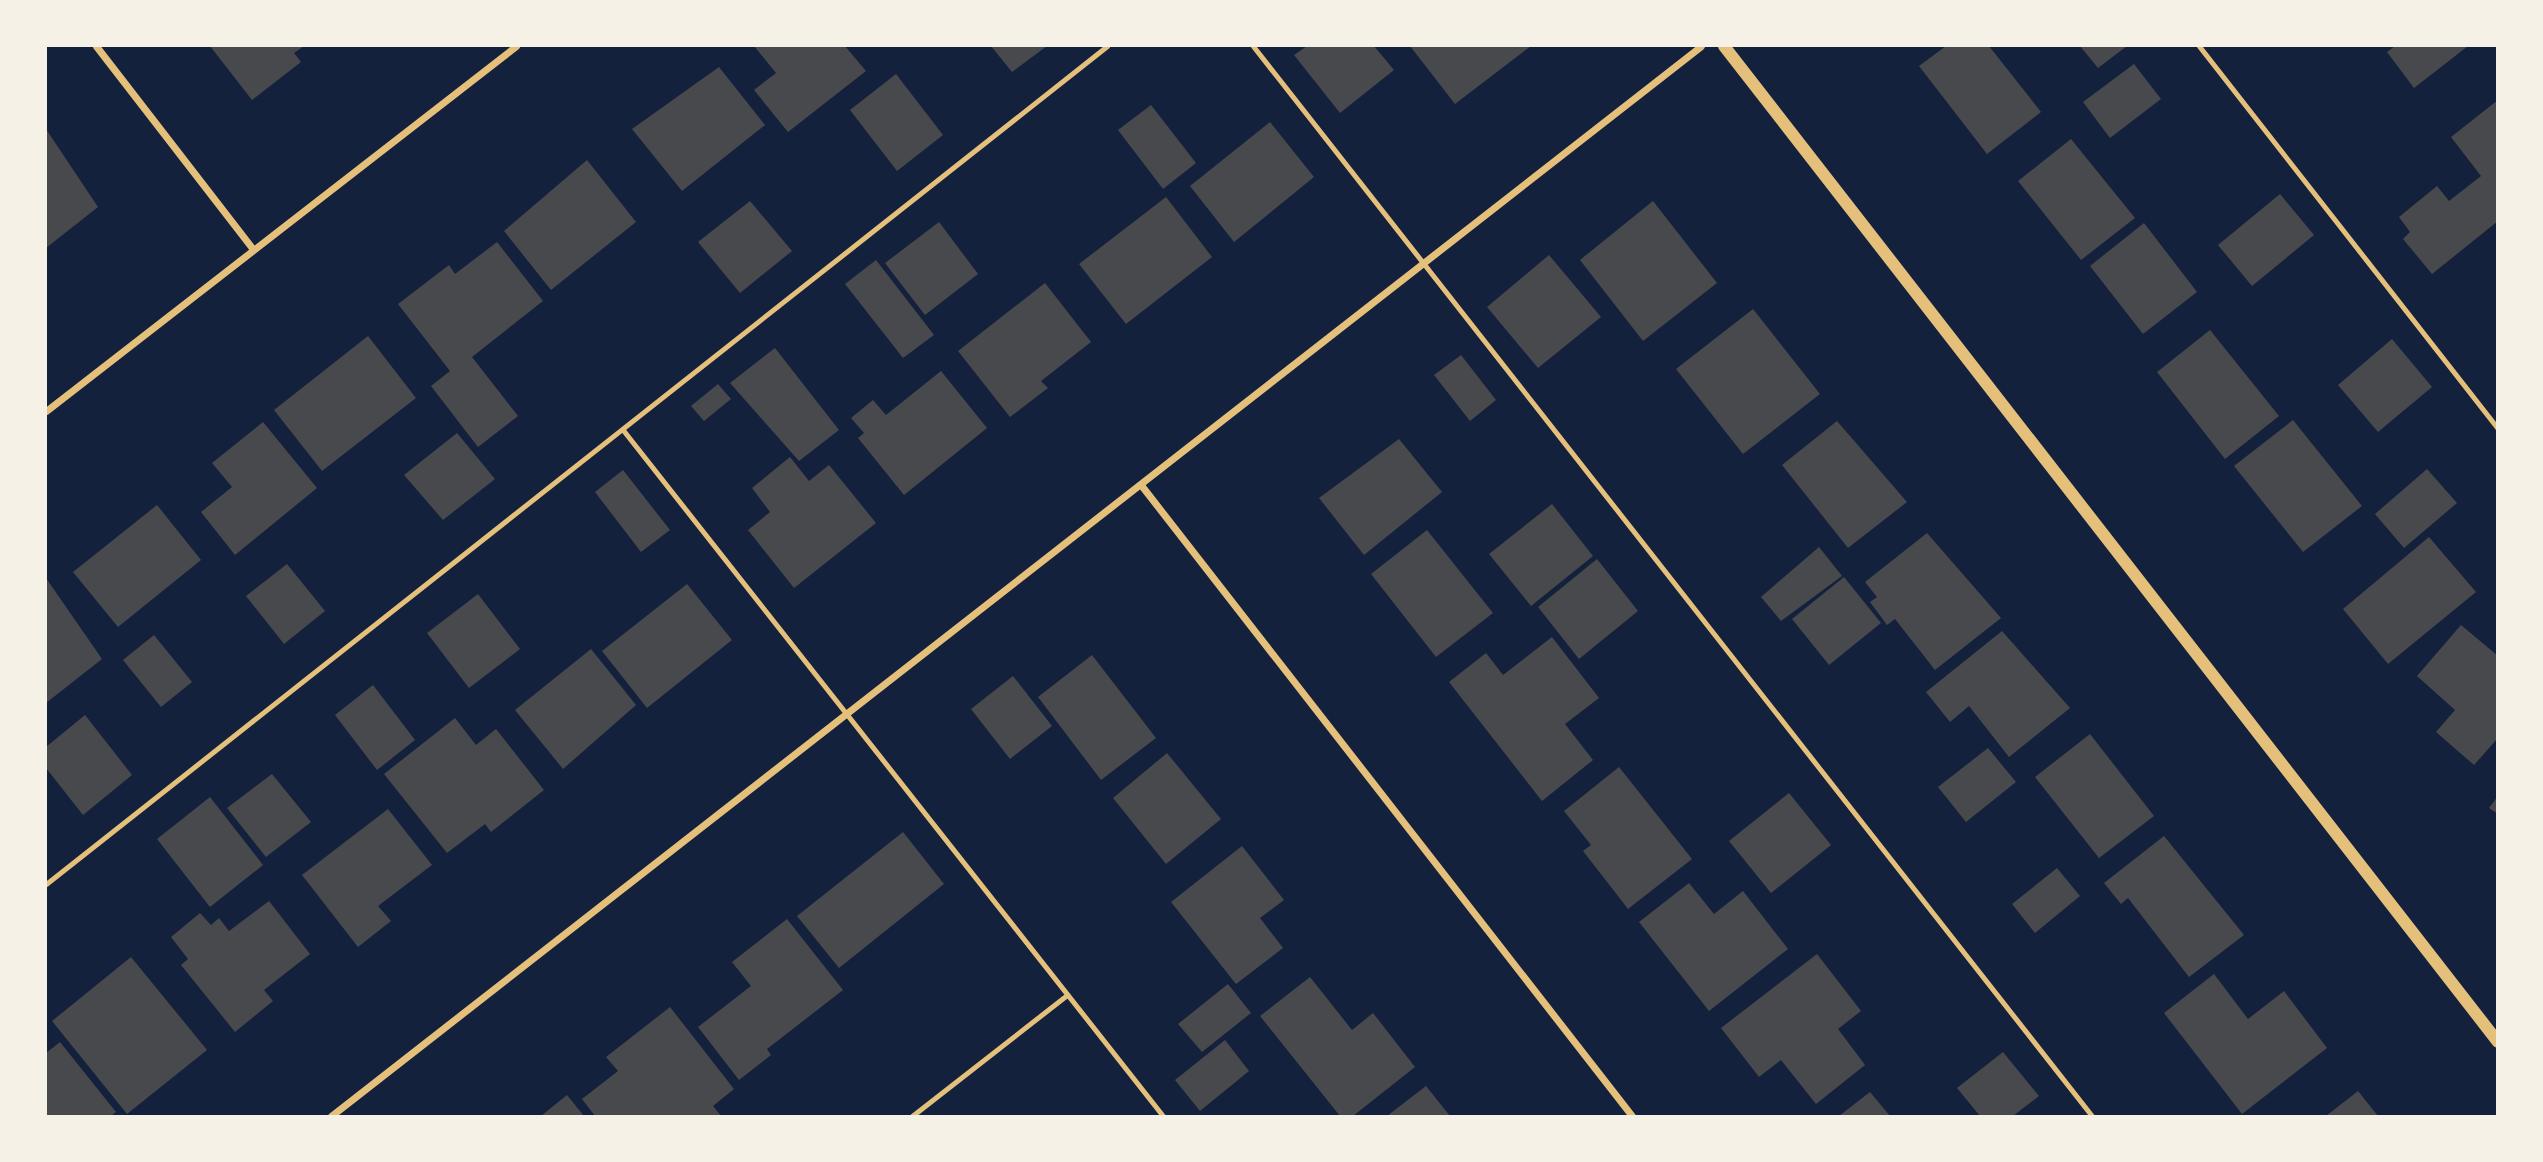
<!DOCTYPE html>
<style>
body{margin:0}
#map{position:relative;width:2543px;height:1162px;overflow:hidden;background:#14213d;font-family:Raleway,sans-serif}
div>[style]{position:absolute}
.building>*{inset:0;background:#48494c}
.service>*{height:5px;margin:-2.5px;padding:0 2.5px;transform-origin:2.5px;border-radius:2.5px;background:#e5c07b}
.minor>*{height:7px;margin:-3.5px;padding:0 3.5px;transform-origin:3.5px;border-radius:3.5px;background:#e5c07b}
.tertiary>*{height:12px;margin:-6px;padding:0 6px;transform-origin:6px;border-radius:6px;background:#e5c07b}
span{translate:-50% -50%;white-space:nowrap;text-align:center;line-height:1.15;-webkit-text-stroke:5px #f6f1e7;paint-order:stroke}
.frame{position:absolute;inset:0;border:47px solid #f6f1e7;pointer-events:none}
</style>
<div id="map">
<div class="building">
<i style="clip-path:polygon(210px 46px,304px 46px,294px 53px,301px 62px,252px 100px)"></i>
<i style="clip-path:polygon(754px 46px,845px 46px,866px 71px,788px 132px,754px 90px,776px 73px)"></i>
<i style="clip-path:polygon(991px 46px,1047px 46px,1012px 72px)"></i>
<i style="clip-path:polygon(1307px 46px,1374px 46px,1394px 70px,1340px 113px,1294px 55px)"></i>
<i style="clip-path:polygon(1410px 46px,1531px 46px,1455px 104px)"></i>
<i style="clip-path:polygon(1946px 46px,1989px 46px,2041px 112px,1987px 154px,1919px 66px)"></i>
<i style="clip-path:polygon(2080px 46px,2127px 46px,2098px 68px)"></i>
<i style="clip-path:polygon(2395px 46px,2468px 46px,2414px 88px,2387px 52px)"></i>
<i style="clip-path:polygon(2134px 64px,2161px 99px,2110px 138px,2083px 102px)"></i>
<i style="clip-path:polygon(719px 67px,765px 125px,682px 191px,632px 129px)"></i>
<i style="clip-path:polygon(896px 74px,943px 135px,897px 171px,850px 110px)"></i>
<i style="clip-path:polygon(2498px 100px,2498px 221px,2432px 274px,2403px 239px,2410px 232px,2399px 217px,2437px 186px,2449px 201px,2481px 176px,2451px 137px)"></i>
<i style="clip-path:polygon(1151px 105px,1196px 163px,1163px 189px,1118px 130px)"></i>
<i style="clip-path:polygon(1270px 122px,1314px 177px,1234px 242px,1190px 186px)"></i>
<i style="clip-path:polygon(46px 129px,98px 207px,46px 248px)"></i>
<i style="clip-path:polygon(2071px 139px,2135px 218px,2081px 260px,2018px 181px)"></i>
<i style="clip-path:polygon(587px 160px,636px 222px,551px 290px,504px 231px)"></i>
<i style="clip-path:polygon(2280px 194px,2314px 235px,2252px 286px,2218px 245px)"></i>
<i style="clip-path:polygon(1166px 197px,1212px 257px,1126px 324px,1079px 264px)"></i>
<i style="clip-path:polygon(750px 201px,792px 251px,740px 293px,698px 242px)"></i>
<i style="clip-path:polygon(1653px 201px,1717px 283px,1643px 341px,1580px 260px)"></i>
<i style="clip-path:polygon(939px 222px,978px 274px,925px 315px,885px 263px)"></i>
<i style="clip-path:polygon(2144px 223px,2197px 292px,2143px 334px,2090px 266px)"></i>
<i style="clip-path:polygon(497px 242px,543px 301px,472px 357px,518px 416px,478px 447px,431px 386px,450px 371px,398px 304px,449px 265px,455px 274px)"></i>
<i style="clip-path:polygon(1549px 255px,1601px 317px,1538px 368px,1487px 307px)"></i>
<i style="clip-path:polygon(876px 260px,934px 335px,903px 358px,845px 284px)"></i>
<i style="clip-path:polygon(1045px 283px,1091px 342px,1041px 381px,1048px 388px,1010px 417px,958px 351px)"></i>
<i style="clip-path:polygon(1753px 309px,1820px 394px,1743px 454px,1676px 369px)"></i>
<i style="clip-path:polygon(2210px 330px,2279px 416px,2225px 459px,2157px 372px)"></i>
<i style="clip-path:polygon(368px 336px,416px 398px,322px 471px,274px 410px)"></i>
<i style="clip-path:polygon(2392px 339px,2432px 387px,2378px 432px,2338px 385px)"></i>
<i style="clip-path:polygon(775px 348px,839px 430px,799px 461px,730px 383px)"></i>
<i style="clip-path:polygon(1461px 355px,1496px 400px,1470px 421px,1434px 375px)"></i>
<i style="clip-path:polygon(941px 371px,987px 428px,904px 495px,858px 438px,864px 433px,851px 418px,873px 400px,886px 415px)"></i>
<i style="clip-path:polygon(718px 384px,731px 399px,704px 421px,691px 406px)"></i>
<i style="clip-path:polygon(2293px 420px,2362px 506px,2303px 552px,2234px 466px)"></i>
<i style="clip-path:polygon(1837px 421px,1907px 502px,1848px 548px,1782px 465px)"></i>
<i style="clip-path:polygon(263px 422px,317px 488px,235px 555px,201px 512px,232px 487px,212px 463px)"></i>
<i style="clip-path:polygon(457px 433px,495px 479px,443px 520px,404px 475px)"></i>
<i style="clip-path:polygon(1399px 439px,1442px 492px,1364px 555px,1319px 498px)"></i>
<i style="clip-path:polygon(790px 457px,809px 481px,829px 465px,876px 523px,794px 588px,748px 530px,770px 512px,752px 488px)"></i>
<i style="clip-path:polygon(2427px 469px,2457px 503px,2404px 548px,2375px 514px)"></i>
<i style="clip-path:polygon(623px 470px,670px 530px,641px 552px,595px 492px)"></i>
<i style="clip-path:polygon(1552px 504px,1593px 556px,1531px 606px,1489px 554px)"></i>
<i style="clip-path:polygon(157px 505px,201px 560px,118px 627px,73px 572px)"></i>
<i style="clip-path:polygon(1427px 530px,1493px 613px,1436px 657px,1371px 574px)"></i>
<i style="clip-path:polygon(1927px 533px,2001px 618px,1935px 670px,1895px 619px,1887px 625px,1870px 602px,1877px 597px,1865px 582px)"></i>
<i style="clip-path:polygon(2429px 537px,2476px 592px,2388px 664px,2343px 609px)"></i>
<i style="clip-path:polygon(1819px 547px,1842px 576px,1781px 621px,1761px 597px)"></i>
<i style="clip-path:polygon(1597px 559px,1638px 611px,1579px 659px,1538px 607px)"></i>
<i style="clip-path:polygon(287px 564px,325px 611px,284px 644px,246px 596px)"></i>
<i style="clip-path:polygon(1844px 577px,1881px 623px,1829px 665px,1792px 619px)"></i>
<i style="clip-path:polygon(46px 578px,102px 659px,46px 703px)"></i>
<i style="clip-path:polygon(687px 584px,732px 640px,647px 708px,602px 651px)"></i>
<i style="clip-path:polygon(478px 594px,520px 649px,469px 688px,427px 633px)"></i>
<i style="clip-path:polygon(2461px 625px,2498px 656px,2498px 738px,2474px 765px,2436px 732px,2455px 710px,2417px 676px)"></i>
<i style="clip-path:polygon(2002px 631px,2070px 708px,2009px 757px,1969px 706px,1950px 722px,1926px 692px)"></i>
<i style="clip-path:polygon(154px 635px,192px 682px,161px 707px,123px 660px)"></i>
<i style="clip-path:polygon(1552px 637px,1599px 698px,1565px 724px,1593px 760px,1542px 801px,1449px 682px,1486px 653px,1503px 675px)"></i>
<i style="clip-path:polygon(591px 649px,636px 705px,563px 769px,515px 710px)"></i>
<i style="clip-path:polygon(1092px 655px,1156px 738px,1101px 780px,1038px 697px)"></i>
<i style="clip-path:polygon(1013px 676px,1052px 726px,1010px 759px,971px 709px)"></i>
<i style="clip-path:polygon(373px 685px,415px 740px,377px 770px,335px 715px)"></i>
<i style="clip-path:polygon(85px 715px,132px 775px,83px 815px,46px 768px,46px 747px)"></i>
<i style="clip-path:polygon(455px 718px,476px 745px,496px 729px,544px 790px,491px 832px,485px 824px,447px 853px,384px 774px)"></i>
<i style="clip-path:polygon(2090px 734px,2154px 816px,2099px 858px,2035px 777px)"></i>
<i style="clip-path:polygon(1988px 748px,2016px 782px,1966px 822px,1938px 787px)"></i>
<i style="clip-path:polygon(1167px 753px,1221px 819px,1166px 864px,1113px 798px)"></i>
<i style="clip-path:polygon(1619px 767px,1692px 859px,1628px 909px,1583px 851px,1591px 845px,1564px 811px)"></i>
<i style="clip-path:polygon(272px 774px,311px 822px,266px 857px,227px 808px)"></i>
<i style="clip-path:polygon(1789px 793px,1831px 845px,1771px 893px,1729px 841px)"></i>
<i style="clip-path:polygon(2498px 796px,2498px 814px,2489px 808px)"></i>
<i style="clip-path:polygon(210px 797px,263px 865px,210px 907px,157px 839px)"></i>
<i style="clip-path:polygon(388px 809px,432px 865px,378px 906px,391px 921px,358px 947px,302px 875px)"></i>
<i style="clip-path:polygon(903px 832px,944px 884px,839px 968px,797px 916px)"></i>
<i style="clip-path:polygon(2164px 836px,2244px 935px,2189px 977px,2128px 898px,2121px 904px,2104px 883px)"></i>
<i style="clip-path:polygon(1242px 846px,1284px 900px,1260px 918px,1283px 948px,1236px 984px,1171px 902px)"></i>
<i style="clip-path:polygon(2057px 868px,2080px 896px,2035px 933px,2012px 904px)"></i>
<i style="clip-path:polygon(1689px 883px,1714px 914px,1743px 891px,1788px 949px,1709px 1011px,1639px 922px)"></i>
<i style="clip-path:polygon(269px 901px,310px 954px,264px 990px,273px 1001px,235px 1032px,181px 965px,188px 959px,171px 937px,200px 913px,211px 925px,219px 918px,229px 931px)"></i>
<i style="clip-path:polygon(787px 919px,843px 990px,767px 1049px,771px 1055px,739px 1080px,698px 1027px,751px 986px,732px 962px)"></i>
<i style="clip-path:polygon(1817px 954px,1861px 1011px,1838px 1029px,1865px 1065px,1816px 1104px,1781px 1060px,1759px 1077px,1721px 1028px)"></i>
<i style="clip-path:polygon(131px 957px,207px 1050px,127px 1114px,52px 1021px)"></i>
<i style="clip-path:polygon(2214px 974px,2248px 1019px,2284px 991px,2327px 1048px,2242px 1114px,2164px 1013px)"></i>
<i style="clip-path:polygon(1310px 977px,1352px 1030px,1373px 1013px,1415px 1067px,1353px 1116px,1340px 1116px,1260px 1016px)"></i>
<i style="clip-path:polygon(1228px 984px,1251px 1013px,1202px 1052px,1178px 1024px)"></i>
<i style="clip-path:polygon(670px 1007px,734px 1089px,713px 1106px,721px 1116px,595px 1116px,582px 1099px,618px 1071px,606px 1057px)"></i>
<i style="clip-path:polygon(1225px 1040px,1249px 1071px,1200px 1111px,1175px 1080px)"></i>
<i style="clip-path:polygon(60px 1042px,116px 1112px,111px 1116px,46px 1116px,46px 1053px)"></i>
<i style="clip-path:polygon(2003px 1052px,2039px 1096px,2013px 1116px,1980px 1116px,1957px 1088px)"></i>
<i style="clip-path:polygon(1426px 1086px,1450px 1116px,1387px 1116px)"></i>
<i style="clip-path:polygon(2358px 1091px,2378px 1116px,2326px 1116px)"></i>
<i style="clip-path:polygon(1870px 1092px,1890px 1116px,1839px 1116px)"></i>
<i style="clip-path:polygon(567px 1095px,584px 1116px,541px 1116px)"></i>
</div>
<div class="service">
<i style="left:1253px;top:46px;width:1360px;rotate:51.9deg"></i>
<i style="left:2199px;top:46px;width:486px;rotate:52deg"></i>
<i style="left:623px;top:430px;width:873px;rotate:51.79deg"></i>
<i style="left:46px;top:884px;width:1352px;rotate:-38.3deg"></i>
<i style="left:912px;top:1116px;width:197px;rotate:-38deg"></i>
</div>
<div class="minor">
<i style="left:96px;top:46px;width:257px;rotate:52.3deg"></i>
<i style="left:46px;top:411px;width:595px;rotate:-37.83deg"></i>
<i style="left:1141px;top:485px;width:800px;rotate:52.11deg"></i>
<i style="left:331px;top:1116px;width:1738px;rotate:-37.99deg"></i>
</div>
<div class="tertiary">
<i style="left:1724px;top:46px;width:1261px;rotate:52.15deg"></i>
</div>
<div class="frame"></div>
</div>
